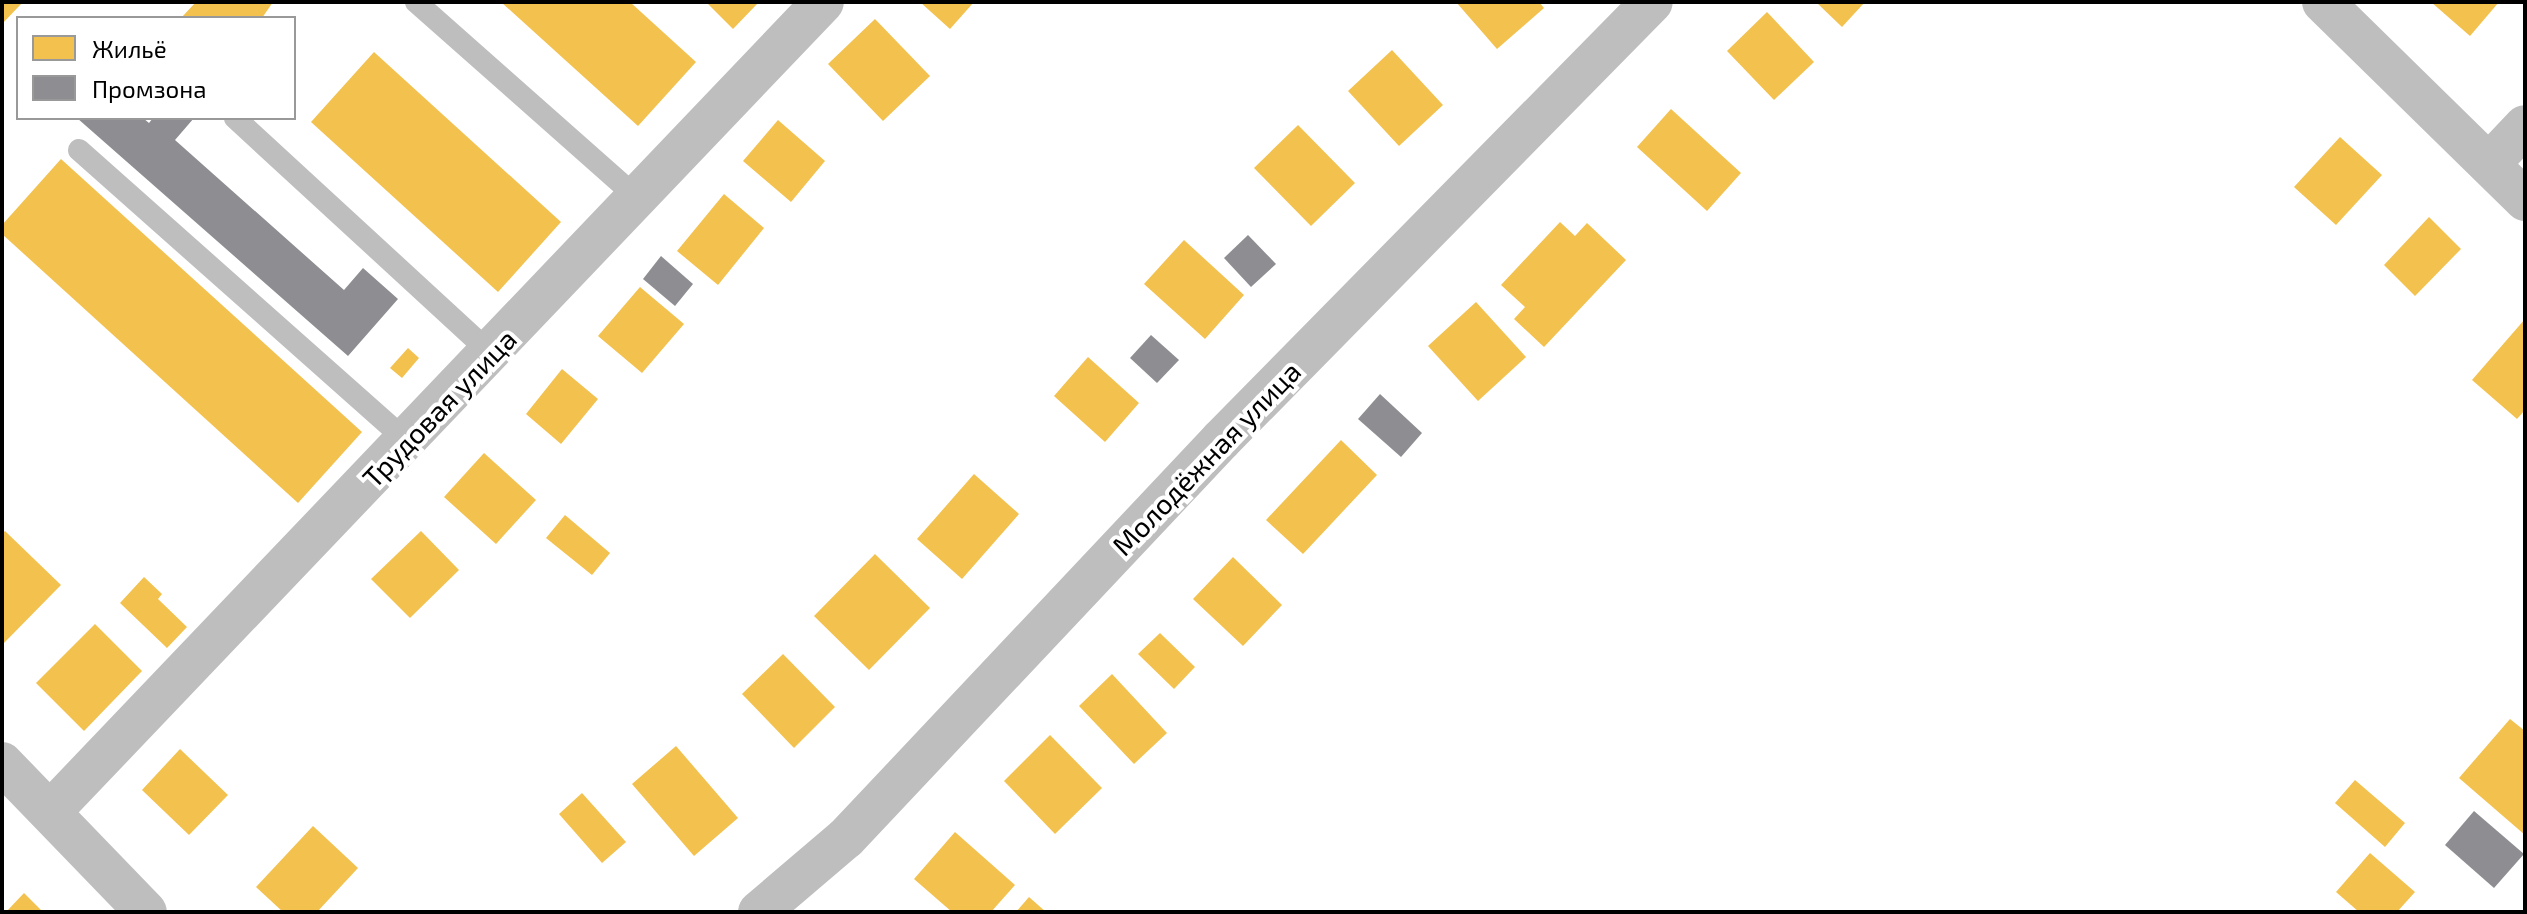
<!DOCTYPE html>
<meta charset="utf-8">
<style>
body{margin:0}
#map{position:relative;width:2527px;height:914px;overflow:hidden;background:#fff;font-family:"Exo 2",sans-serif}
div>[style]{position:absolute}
.homes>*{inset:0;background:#f2c14e}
.industry>*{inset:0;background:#8d8d92}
.service>*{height:22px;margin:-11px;padding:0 11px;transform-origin:11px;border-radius:11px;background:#bebebe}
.minor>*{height:42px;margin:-21px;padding:0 21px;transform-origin:21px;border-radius:21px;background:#bebebe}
span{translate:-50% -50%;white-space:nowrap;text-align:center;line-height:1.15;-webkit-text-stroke:8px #fff;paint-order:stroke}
.street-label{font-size:28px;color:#000}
.frame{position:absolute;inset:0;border:4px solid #000;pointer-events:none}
.legend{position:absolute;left:16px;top:16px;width:280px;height:104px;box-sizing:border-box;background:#fff;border:2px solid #999;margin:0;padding:10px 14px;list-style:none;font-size:24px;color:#000}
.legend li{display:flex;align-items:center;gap:16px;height:40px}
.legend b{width:40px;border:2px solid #999}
</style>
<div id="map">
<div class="homes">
<i style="clip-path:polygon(2px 2px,23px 2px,2px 24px)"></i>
<i style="clip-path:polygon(196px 2px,273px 2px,262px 18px,181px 18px)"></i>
<i style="clip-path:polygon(501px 2px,630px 2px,696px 62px,638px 126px)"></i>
<i style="clip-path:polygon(706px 2px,759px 2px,733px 29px)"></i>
<i style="clip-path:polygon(920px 2px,974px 2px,950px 29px)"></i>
<i style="clip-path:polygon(1456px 2px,1539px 2px,1544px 8px,1497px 49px)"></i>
<i style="clip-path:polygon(1816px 2px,1865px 2px,1842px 27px)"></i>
<i style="clip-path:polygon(2431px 2px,2499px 2px,2470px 36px)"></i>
<i style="clip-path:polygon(1767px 12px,1814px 62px,1774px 100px,1727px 51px)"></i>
<i style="clip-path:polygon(875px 19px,930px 76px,883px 121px,828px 64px)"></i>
<i style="clip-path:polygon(1392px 50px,1443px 105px,1399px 146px,1348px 91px)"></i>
<i style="clip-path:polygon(374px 52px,561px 222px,498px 292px,311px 122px)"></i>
<i style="clip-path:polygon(1671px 109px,1741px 173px,1707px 211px,1637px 147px)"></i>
<i style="clip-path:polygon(778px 120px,825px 161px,791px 202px,743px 161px)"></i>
<i style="clip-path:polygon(1298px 125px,1355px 183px,1311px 226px,1254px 168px)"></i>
<i style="clip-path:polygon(2340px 137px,2382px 175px,2336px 225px,2294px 187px)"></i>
<i style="clip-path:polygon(61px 159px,362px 432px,298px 503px,2px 234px,2px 225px)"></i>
<i style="clip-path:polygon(724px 194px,764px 228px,718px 285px,677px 251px)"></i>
<i style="clip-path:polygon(2429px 217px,2461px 249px,2415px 296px,2384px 265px)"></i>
<i style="clip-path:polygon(1560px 222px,1575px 236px,1587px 223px,1626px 260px,1544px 347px,1514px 319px,1525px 307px,1501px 285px)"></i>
<i style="clip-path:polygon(1184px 240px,1244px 295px,1205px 339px,1144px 284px)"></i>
<i style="clip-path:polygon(640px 287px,684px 324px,642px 373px,598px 336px)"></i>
<i style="clip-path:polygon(1476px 302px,1526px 357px,1478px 401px,1428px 346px)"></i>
<i style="clip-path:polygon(2525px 319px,2525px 410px,2517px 419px,2472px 380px)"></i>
<i style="clip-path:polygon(408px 348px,419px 358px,402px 378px,390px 368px)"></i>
<i style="clip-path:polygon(1088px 357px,1139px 403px,1105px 442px,1054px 396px)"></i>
<i style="clip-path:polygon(562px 369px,598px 399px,561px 444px,526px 414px)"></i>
<i style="clip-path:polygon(1341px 440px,1377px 475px,1303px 554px,1266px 520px)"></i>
<i style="clip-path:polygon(484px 453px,536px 500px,496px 544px,444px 497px)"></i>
<i style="clip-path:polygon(974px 474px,1019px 514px,962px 579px,917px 539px)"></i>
<i style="clip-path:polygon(565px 515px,610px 553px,592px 575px,546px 538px)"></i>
<i style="clip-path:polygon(5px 531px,61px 585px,2px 645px,2px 534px)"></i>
<i style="clip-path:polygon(421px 531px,459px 570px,410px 618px,371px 579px)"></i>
<i style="clip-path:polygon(875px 554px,930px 608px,869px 670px,814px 616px)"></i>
<i style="clip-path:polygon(1233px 557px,1282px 605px,1243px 646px,1193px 599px)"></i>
<i style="clip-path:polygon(144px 577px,162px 594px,158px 599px,187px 627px,167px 648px,120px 603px)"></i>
<i style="clip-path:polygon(95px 624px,142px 671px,84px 731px,36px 683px)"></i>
<i style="clip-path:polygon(1160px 633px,1195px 667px,1174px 689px,1138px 654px)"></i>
<i style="clip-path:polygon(783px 654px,835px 707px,794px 748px,742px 694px)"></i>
<i style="clip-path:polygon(1112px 674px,1167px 733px,1134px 764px,1079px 706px)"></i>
<i style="clip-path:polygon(2510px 719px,2525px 731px,2525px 835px,2459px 778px)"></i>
<i style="clip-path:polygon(1050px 735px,1102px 788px,1055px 834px,1004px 781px)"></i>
<i style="clip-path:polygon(676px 746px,738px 818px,694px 856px,632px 784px)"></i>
<i style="clip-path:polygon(180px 749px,228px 795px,189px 835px,142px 790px)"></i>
<i style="clip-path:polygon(2355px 780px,2405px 823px,2385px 847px,2335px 803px)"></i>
<i style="clip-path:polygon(582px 793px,626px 842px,602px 863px,559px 814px)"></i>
<i style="clip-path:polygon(313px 826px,358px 868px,317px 912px,283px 912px,256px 887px)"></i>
<i style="clip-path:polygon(955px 832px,1015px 885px,991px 912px,952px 912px,914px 879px)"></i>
<i style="clip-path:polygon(2370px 853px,2415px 892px,2397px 912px,2359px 912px,2336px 892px)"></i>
<i style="clip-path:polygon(24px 893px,43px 912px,6px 912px)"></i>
<i style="clip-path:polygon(1029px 897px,1046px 912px,1016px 912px)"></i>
</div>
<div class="industry">
<i style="clip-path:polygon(77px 118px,143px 118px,149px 123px,153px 118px,194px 118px,175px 140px,344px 290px,363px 268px,398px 299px,348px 356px)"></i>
<i style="clip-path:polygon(1248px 235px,1276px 264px,1251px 287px,1224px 258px)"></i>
<i style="clip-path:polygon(661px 256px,693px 284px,675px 306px,643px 279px)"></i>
<i style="clip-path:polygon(1151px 335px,1179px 360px,1157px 383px,1130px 358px)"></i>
<i style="clip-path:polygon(1380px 394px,1422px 433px,1401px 457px,1358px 419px)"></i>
<i style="clip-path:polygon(2474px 811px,2524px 854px,2494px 888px,2445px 845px)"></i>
</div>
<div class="service">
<i style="left:416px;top:2px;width:298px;rotate:41.5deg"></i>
<i style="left:235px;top:118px;width:348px;rotate:42.6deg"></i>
<i style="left:79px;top:150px;width:438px;rotate:41.6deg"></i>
</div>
<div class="minor">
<i style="left:2323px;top:2px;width:283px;rotate:44.4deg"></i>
<i style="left:2489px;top:164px;width:52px;rotate:-46.5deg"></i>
<i style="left:2px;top:763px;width:207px;rotate:46deg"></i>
<i style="left:51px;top:811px;width:1118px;rotate:-46.34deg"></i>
<i style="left:759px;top:912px;width:114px;rotate:-40.4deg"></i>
<i style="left:846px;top:838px;width:547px;rotate:-46.7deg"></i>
<i style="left:1221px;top:440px;width:614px;rotate:-45.46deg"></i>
</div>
<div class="street-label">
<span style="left:439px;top:408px;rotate:-46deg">Трудовая улица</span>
<span style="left:1206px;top:458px;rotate:-46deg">Молодёжная улица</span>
</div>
<div class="frame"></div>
<ul class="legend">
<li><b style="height:22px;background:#f2c14e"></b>Жильё</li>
<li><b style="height:22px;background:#8d8d92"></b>Промзона</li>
</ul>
</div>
